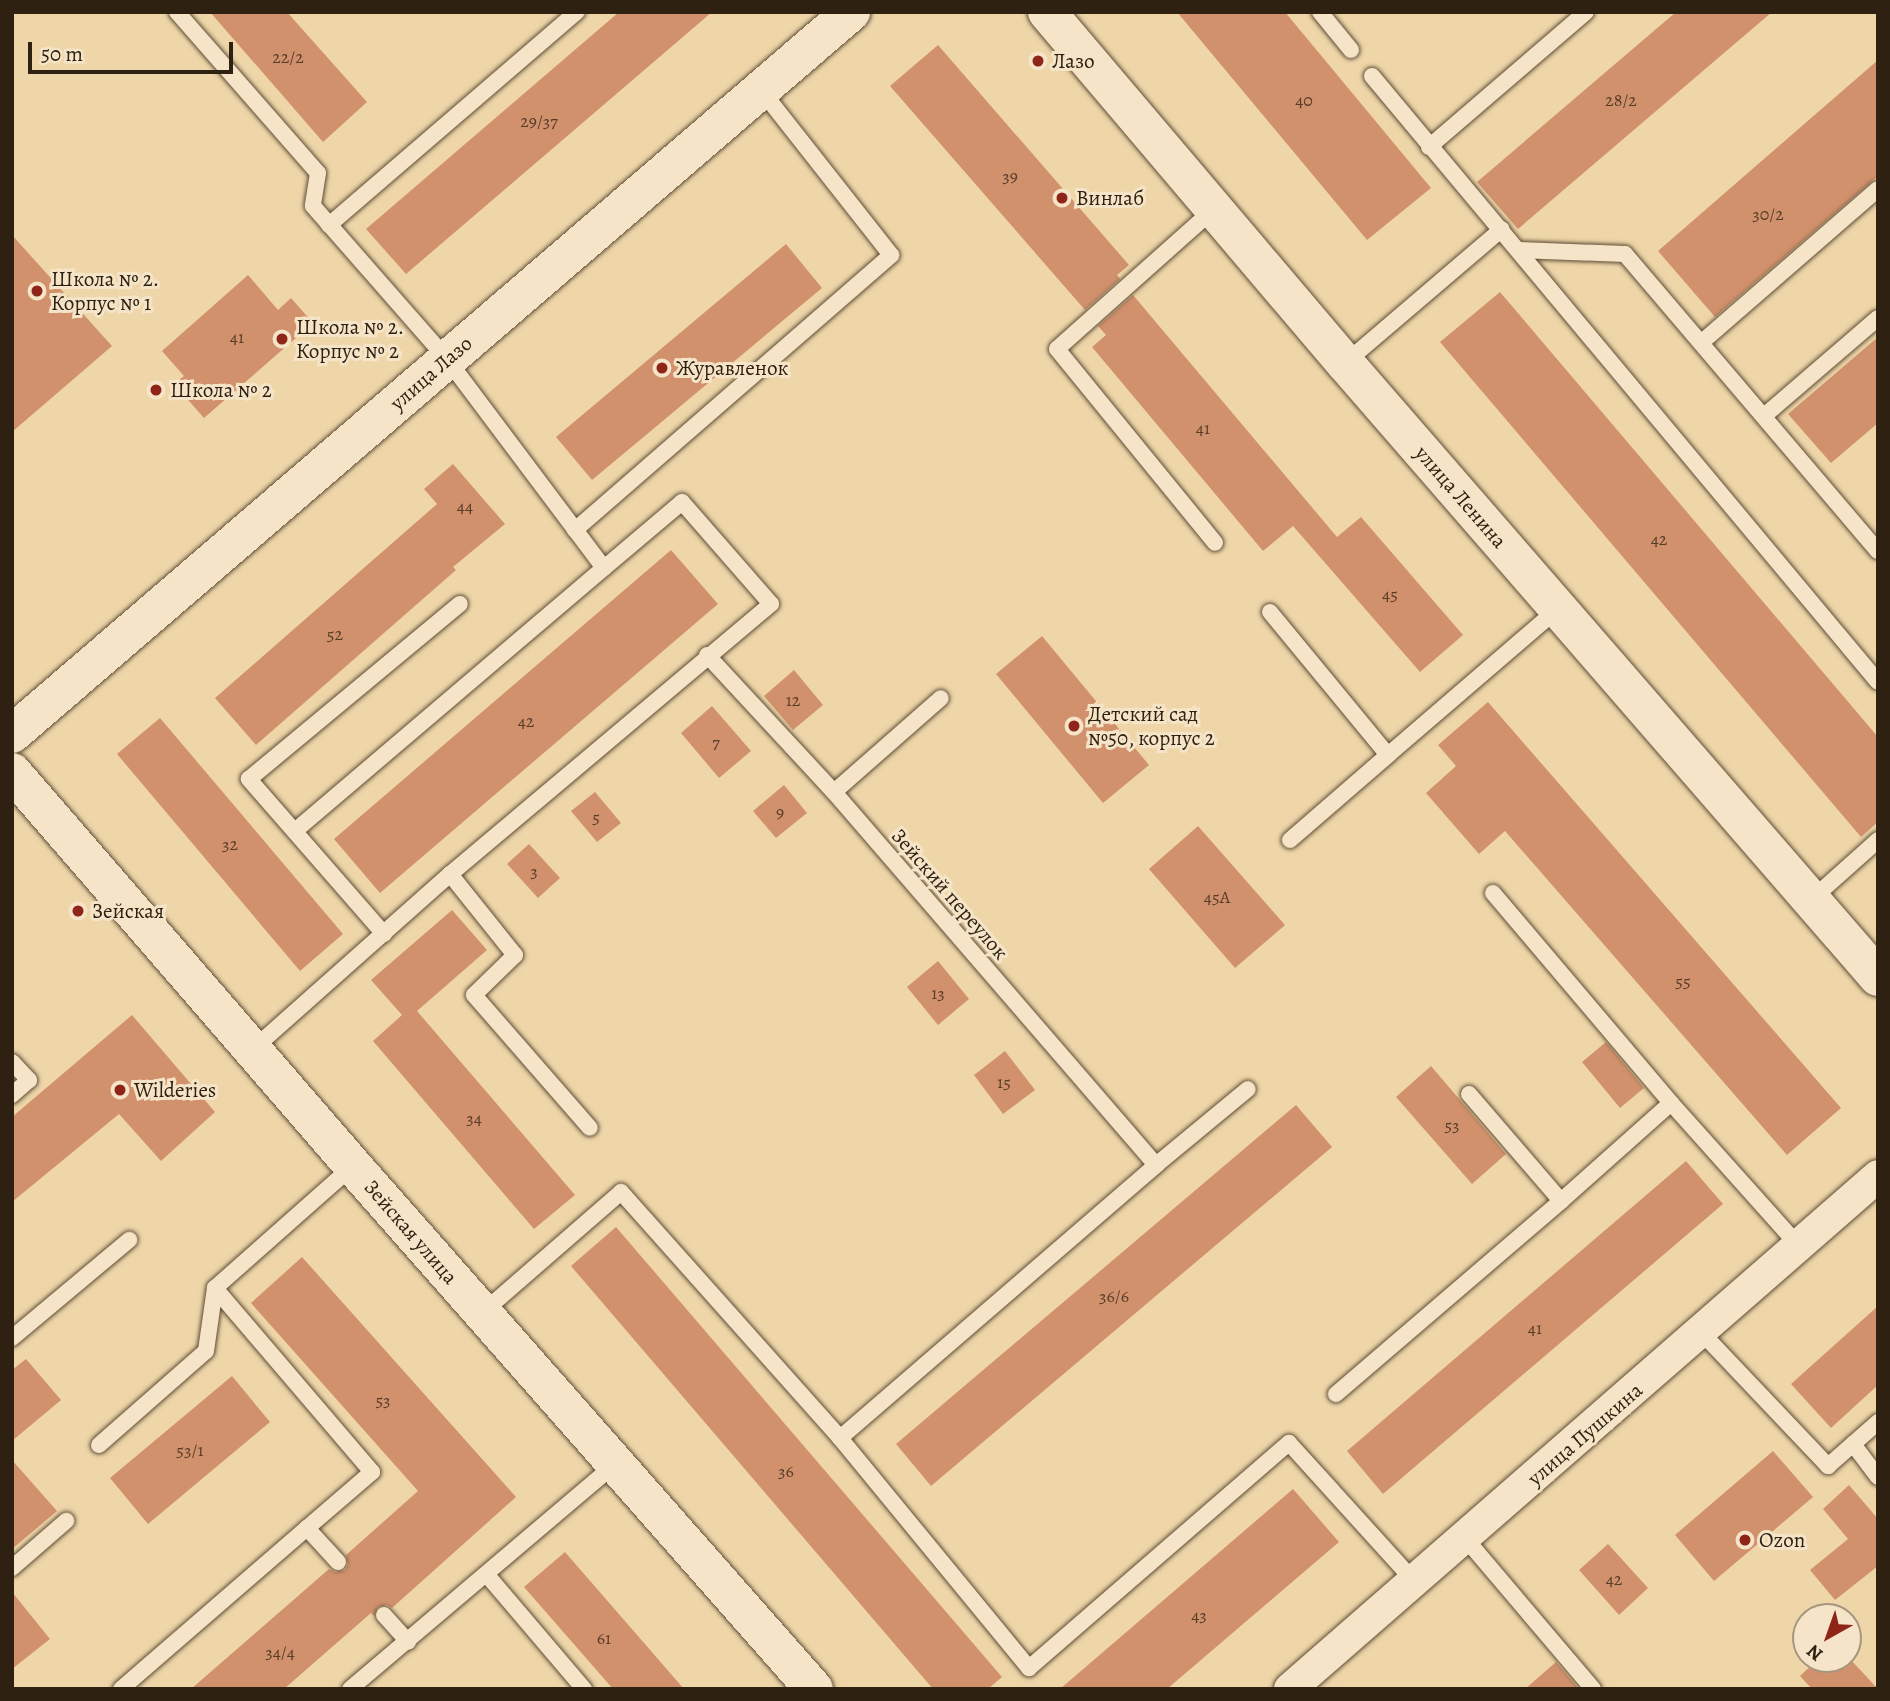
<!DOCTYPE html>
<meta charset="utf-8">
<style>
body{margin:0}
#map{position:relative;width:1890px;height:1701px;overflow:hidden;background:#efd6a9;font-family:Alegreya,serif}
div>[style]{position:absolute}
.building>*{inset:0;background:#d2916d}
.roads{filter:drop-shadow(0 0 2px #5e4e37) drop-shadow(0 0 2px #5e4e37)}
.service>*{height:16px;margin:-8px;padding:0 8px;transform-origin:8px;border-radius:8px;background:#f5e4c7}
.minor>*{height:32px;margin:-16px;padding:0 16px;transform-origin:16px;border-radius:16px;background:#f5e4c7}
.tertiary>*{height:38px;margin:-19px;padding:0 19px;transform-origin:19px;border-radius:19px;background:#f5e4c7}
.secondary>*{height:38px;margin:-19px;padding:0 19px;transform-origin:19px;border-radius:19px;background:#f5e4c7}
.dots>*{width:19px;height:19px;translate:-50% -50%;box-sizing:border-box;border:4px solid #f5e4c7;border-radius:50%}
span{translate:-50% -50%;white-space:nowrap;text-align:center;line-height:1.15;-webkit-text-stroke:6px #f5e4c7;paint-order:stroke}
.number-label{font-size:18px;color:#573d28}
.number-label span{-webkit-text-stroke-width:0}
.poi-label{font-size:21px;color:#2e2111}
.left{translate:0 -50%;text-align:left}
.street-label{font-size:21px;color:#2e2111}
.frame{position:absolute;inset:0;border:14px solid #2e2111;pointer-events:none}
.north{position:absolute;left:1792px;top:1603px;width:70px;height:70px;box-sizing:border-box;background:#f5e4c7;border:2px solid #a5967e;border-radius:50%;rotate:220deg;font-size:19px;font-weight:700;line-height:28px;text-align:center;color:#2e2111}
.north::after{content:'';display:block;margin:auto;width:24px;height:32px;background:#8f2418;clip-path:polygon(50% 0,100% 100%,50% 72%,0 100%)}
.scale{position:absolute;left:28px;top:42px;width:205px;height:32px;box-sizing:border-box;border:4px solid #2e2111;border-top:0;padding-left:9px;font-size:21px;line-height:24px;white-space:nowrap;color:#2e2111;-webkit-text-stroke:5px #f5e4c7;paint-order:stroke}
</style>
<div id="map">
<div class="building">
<i style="clip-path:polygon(210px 12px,287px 12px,367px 102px,323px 142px)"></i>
<i style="clip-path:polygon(619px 12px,712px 12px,406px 274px,366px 229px)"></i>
<i style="clip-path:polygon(1177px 12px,1285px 12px,1431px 188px,1367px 240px)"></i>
<i style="clip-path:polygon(1676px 12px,1772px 12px,1518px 229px,1477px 182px)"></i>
<i style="clip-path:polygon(938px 45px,1129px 265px,1117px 275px,1120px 279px,1085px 310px,890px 86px)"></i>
<i style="clip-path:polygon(1878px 60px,1878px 176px,1715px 317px,1658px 251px)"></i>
<i style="clip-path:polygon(12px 235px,112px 346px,12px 432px)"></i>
<i style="clip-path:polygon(786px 244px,822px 288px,592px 480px,556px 437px)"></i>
<i style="clip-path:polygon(248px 275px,278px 310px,291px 298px,313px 323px,204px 418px,174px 384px,184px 376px,162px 351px)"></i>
<i style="clip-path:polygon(1500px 292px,1878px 737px,1878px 822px,1861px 837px,1440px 342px)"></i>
<i style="clip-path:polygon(1133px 295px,1337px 537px,1361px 517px,1463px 635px,1420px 672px,1293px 526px,1263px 551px,1092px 347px,1106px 335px,1098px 326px)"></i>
<i style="clip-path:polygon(1878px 337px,1878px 423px,1831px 463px,1788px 414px)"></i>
<i style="clip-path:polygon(453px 464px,505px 524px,453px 567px,456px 570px,256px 745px,215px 698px,437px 504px,424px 489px)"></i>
<i style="clip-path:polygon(671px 550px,718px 604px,380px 893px,334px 839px)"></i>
<i style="clip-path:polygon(1042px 636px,1149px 765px,1103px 803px,996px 674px)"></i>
<i style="clip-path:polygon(794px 670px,823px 705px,793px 730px,764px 696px)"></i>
<i style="clip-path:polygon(1488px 702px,1841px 1108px,1787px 1155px,1505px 831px,1479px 854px,1426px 793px,1456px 766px,1438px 745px)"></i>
<i style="clip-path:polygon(712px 706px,751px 751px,719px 778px,681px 733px)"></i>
<i style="clip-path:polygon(160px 718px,343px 934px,300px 971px,117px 754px)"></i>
<i style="clip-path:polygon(784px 785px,807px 813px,776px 838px,753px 811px)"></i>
<i style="clip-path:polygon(595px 792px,621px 823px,597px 842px,571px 811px)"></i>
<i style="clip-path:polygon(1198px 826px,1285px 925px,1235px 968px,1149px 869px)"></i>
<i style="clip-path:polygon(529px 844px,560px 878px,538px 898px,507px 864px)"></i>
<i style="clip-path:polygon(452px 910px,487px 950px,417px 1011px,575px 1195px,534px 1229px,373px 1041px,402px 1015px,371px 980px)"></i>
<i style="clip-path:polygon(938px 961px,969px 999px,938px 1025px,907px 987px)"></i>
<i style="clip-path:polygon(132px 1015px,215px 1112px,161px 1161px,119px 1114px,12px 1202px,12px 1117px)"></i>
<i style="clip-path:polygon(1606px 1042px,1644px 1088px,1620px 1108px,1582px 1062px)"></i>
<i style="clip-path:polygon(1005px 1051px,1035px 1090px,1003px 1114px,974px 1075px)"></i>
<i style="clip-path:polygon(1431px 1066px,1506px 1154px,1472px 1184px,1396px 1097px)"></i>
<i style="clip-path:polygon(1296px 1105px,1332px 1147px,931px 1486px,896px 1444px)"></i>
<i style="clip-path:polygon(1686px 1161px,1723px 1204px,1383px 1494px,1347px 1451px)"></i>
<i style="clip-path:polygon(616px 1227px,1002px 1677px,988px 1689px,933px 1689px,571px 1266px)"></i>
<i style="clip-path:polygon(302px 1257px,516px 1497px,392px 1608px,387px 1605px,378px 1607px,374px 1616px,371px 1613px,284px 1689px,191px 1689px,329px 1569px,335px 1572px,345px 1570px,348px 1564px,346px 1555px,418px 1491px,251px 1303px)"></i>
<i style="clip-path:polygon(1878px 1306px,1878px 1385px,1831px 1428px,1791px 1384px)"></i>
<i style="clip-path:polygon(26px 1359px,61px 1400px,12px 1441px,12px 1370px)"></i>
<i style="clip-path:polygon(232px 1376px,270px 1422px,148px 1524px,110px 1478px)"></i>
<i style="clip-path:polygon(1773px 1451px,1813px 1497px,1714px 1581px,1675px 1535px)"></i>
<i style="clip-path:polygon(12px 1460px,57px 1511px,12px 1549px)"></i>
<i style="clip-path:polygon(1849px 1485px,1878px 1519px,1878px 1566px,1835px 1600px,1810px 1570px,1848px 1539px,1823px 1509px)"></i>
<i style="clip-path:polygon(1293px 1489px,1339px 1542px,1167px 1689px,1060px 1689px)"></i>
<i style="clip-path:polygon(1608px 1544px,1648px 1588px,1619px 1615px,1579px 1570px)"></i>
<i style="clip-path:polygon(565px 1552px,684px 1689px,613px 1689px,524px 1587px)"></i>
<i style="clip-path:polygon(12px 1592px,50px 1639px,12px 1669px)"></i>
<i style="clip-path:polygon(1818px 1659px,1850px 1659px,1878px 1689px,1812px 1689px,1800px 1676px)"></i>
<i style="clip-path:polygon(1556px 1662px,1579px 1689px,1525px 1689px)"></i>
</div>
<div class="roads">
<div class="service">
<i style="left:177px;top:12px;width:214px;rotate:48.8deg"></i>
<i style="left:318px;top:173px;width:33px;rotate:99deg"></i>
<i style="left:313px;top:206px;width:203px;rotate:48.8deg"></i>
<i style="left:447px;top:359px;width:261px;rotate:53.1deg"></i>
<i style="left:604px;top:568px;width:102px;rotate:-40.2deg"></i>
<i style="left:682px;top:502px;width:135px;rotate:48.9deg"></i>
<i style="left:771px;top:604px;width:419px;rotate:139.9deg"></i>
<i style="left:1320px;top:12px;width:49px;rotate:50.8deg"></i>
<i style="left:1372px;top:76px;width:789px;rotate:50.14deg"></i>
<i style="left:1429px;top:147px;width:207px;rotate:-40.7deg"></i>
<i style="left:1214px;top:209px;width:210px;rotate:138.3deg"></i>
<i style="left:1057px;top:349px;width:250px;rotate:50.8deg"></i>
<i style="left:329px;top:225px;width:327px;rotate:-40.7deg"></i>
<i style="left:1519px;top:250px;width:106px;rotate:2.2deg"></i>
<i style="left:1625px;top:254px;width:390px;rotate:49.6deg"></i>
<i style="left:1702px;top:342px;width:233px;rotate:-41deg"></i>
<i style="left:1345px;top:363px;width:206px;rotate:-40.5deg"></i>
<i style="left:1764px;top:416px;width:150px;rotate:-40.7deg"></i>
<i style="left:575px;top:530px;width:419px;rotate:-41deg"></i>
<i style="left:891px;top:255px;width:210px;rotate:-128.2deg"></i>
<i style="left:1270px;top:612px;width:185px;rotate:50.5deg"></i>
<i style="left:1388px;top:755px;width:224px;rotate:-40.7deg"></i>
<i style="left:707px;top:655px;width:187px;rotate:47.2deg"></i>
<i style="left:834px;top:792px;width:493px;rotate:49.2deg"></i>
<i style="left:834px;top:792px;width:142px;rotate:-41.3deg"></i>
<i style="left:296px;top:830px;width:404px;rotate:-40.4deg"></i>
<i style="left:1290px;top:840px;width:130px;rotate:-40.9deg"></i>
<i style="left:1493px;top:893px;width:275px;rotate:49.7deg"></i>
<i style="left:1811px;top:900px;width:90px;rotate:-41.8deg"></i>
<i style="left:384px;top:934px;width:206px;rotate:-131.1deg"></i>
<i style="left:249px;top:779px;width:274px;rotate:-39.7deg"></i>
<i style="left:252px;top:1050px;width:265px;rotate:-41.6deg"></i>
<i style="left:450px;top:874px;width:104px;rotate:51.3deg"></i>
<i style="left:515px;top:955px;width:57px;rotate:135.7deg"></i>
<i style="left:474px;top:995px;width:176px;rotate:48.9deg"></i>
<i style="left:12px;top:1062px;width:25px;rotate:47deg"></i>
<i style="left:29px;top:1080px;width:23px;rotate:139deg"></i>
<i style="left:1469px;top:1094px;width:141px;rotate:49.3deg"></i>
<i style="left:1561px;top:1201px;width:147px;rotate:-41.7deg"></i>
<i style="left:1671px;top:1103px;width:192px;rotate:48.2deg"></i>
<i style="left:482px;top:1313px;width:184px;rotate:-41deg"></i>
<i style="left:621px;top:1192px;width:329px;rotate:48.3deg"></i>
<i style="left:840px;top:1438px;width:298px;rotate:50.6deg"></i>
<i style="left:1029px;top:1668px;width:344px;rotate:-40.9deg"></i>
<i style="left:1289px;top:1443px;width:188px;rotate:47.8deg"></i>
<i style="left:1701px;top:1332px;width:185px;rotate:46.5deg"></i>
<i style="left:1828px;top:1466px;width:67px;rotate:-41.3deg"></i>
<i style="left:12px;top:1338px;width:153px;rotate:-39.9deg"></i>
<i style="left:1336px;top:1394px;width:296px;rotate:-40.6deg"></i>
<i style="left:840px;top:1438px;width:418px;rotate:-40.8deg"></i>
<i style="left:1156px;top:1165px;width:119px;rotate:-39.6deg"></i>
<i style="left:1853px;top:1444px;width:41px;rotate:52.9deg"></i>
<i style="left:99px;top:1445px;width:142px;rotate:-41.3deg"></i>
<i style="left:206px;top:1351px;width:64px;rotate:-81.9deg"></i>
<i style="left:1465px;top:1538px;width:198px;rotate:49.7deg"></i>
<i style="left:338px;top:1562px;width:46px;rotate:-132.4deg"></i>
<i style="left:307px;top:1528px;width:86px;rotate:-40.7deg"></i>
<i style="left:372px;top:1472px;width:242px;rotate:-130.5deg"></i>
<i style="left:215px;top:1288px;width:184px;rotate:-41.5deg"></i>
<i style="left:12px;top:1568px;width:72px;rotate:-41deg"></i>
<i style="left:487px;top:1575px;width:150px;rotate:49.6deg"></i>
<i style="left:384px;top:1615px;width:36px;rotate:48deg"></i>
<i style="left:121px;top:1689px;width:246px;rotate:-40.9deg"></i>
<i style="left:350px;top:1689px;width:348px;rotate:-40.3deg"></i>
</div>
<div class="minor">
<i style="left:1290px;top:1689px;width:780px;rotate:-41.1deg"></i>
</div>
<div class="tertiary">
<i style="left:12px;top:772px;width:521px;rotate:49.12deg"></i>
<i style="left:353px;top:1166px;width:697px;rotate:48.61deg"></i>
</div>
<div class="secondary">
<i style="left:1047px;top:12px;width:460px;rotate:49.7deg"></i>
<i style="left:1345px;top:363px;width:813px;rotate:49.04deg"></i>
<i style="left:12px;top:734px;width:1107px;rotate:-40.71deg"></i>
</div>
</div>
<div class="dots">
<i style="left:1038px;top:61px;background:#8f2418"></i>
<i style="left:1062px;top:198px;background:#8f2418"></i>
<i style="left:37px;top:291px;background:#8f2418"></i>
<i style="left:282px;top:339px;background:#8f2418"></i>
<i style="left:662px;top:368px;background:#8f2418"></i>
<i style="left:156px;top:390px;background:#8f2418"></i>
<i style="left:1074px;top:726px;background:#8f2418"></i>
<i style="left:78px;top:911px;background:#8f2418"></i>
<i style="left:120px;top:1090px;background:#8f2418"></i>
<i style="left:1745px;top:1540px;background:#8f2418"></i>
</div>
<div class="number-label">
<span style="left:288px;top:57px">22/2</span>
<span style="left:1304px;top:100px">40</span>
<span style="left:1621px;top:100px">28/2</span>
<span style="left:539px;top:121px">29/37</span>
<span style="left:1010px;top:176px">39</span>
<span style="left:1768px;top:214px">30/2</span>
<span style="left:237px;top:337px">41</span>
<span style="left:1203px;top:428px">41</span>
<span style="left:465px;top:506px">44</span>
<span style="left:1659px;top:539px">42</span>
<span style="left:1390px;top:594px">45</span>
<span style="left:335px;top:634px">52</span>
<span style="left:793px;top:700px">12</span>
<span style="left:526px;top:721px">42</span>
<span style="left:716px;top:742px">7</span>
<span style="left:780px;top:812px">9</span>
<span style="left:596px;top:817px">5</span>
<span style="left:230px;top:844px">32</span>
<span style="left:534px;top:871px">3</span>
<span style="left:1217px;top:897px">45А</span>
<span style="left:1683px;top:981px">55</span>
<span style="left:938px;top:993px">13</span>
<span style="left:1004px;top:1082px">15</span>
<span style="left:474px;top:1118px">34</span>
<span style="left:1452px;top:1125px">53</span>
<span style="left:1114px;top:1296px">36/6</span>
<span style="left:1535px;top:1328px">41</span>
<span style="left:383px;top:1400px">53</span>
<span style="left:190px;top:1450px">53/1</span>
<span style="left:786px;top:1471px">36</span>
<span style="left:1614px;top:1579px">42</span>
<span style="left:1199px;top:1615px">43</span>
<span style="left:604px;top:1638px">61</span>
<span style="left:280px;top:1652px">34/4</span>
</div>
<div class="poi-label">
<span class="left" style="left:1052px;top:61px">Лазо</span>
<span class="left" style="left:1076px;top:198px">Винлаб</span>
<span class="left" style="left:51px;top:291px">Школа № 2.<br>Корпус № 1</span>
<span class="left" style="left:296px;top:339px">Школа № 2.<br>Корпус № 2</span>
<span class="left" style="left:676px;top:368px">Журавленок</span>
<span class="left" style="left:170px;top:390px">Школа № 2</span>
<span class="left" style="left:1088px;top:726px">Детский сад<br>№50, корпус 2</span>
<span class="left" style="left:92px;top:911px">Зейская</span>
<span class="left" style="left:134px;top:1090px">Wilderies</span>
<span class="left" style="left:1759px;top:1540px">Ozon</span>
</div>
<div class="street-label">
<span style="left:431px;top:373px;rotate:-41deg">улица Лазо</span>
<span style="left:1461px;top:497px;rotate:49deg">улица Ленина</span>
<span style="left:950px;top:894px;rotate:49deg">Зейский переулок</span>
<span style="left:411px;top:1232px;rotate:49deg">Зейская улица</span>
<span style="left:1585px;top:1434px;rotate:-41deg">улица Пушкина</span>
</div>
<div class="frame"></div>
<div class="north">N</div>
<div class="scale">50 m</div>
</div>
